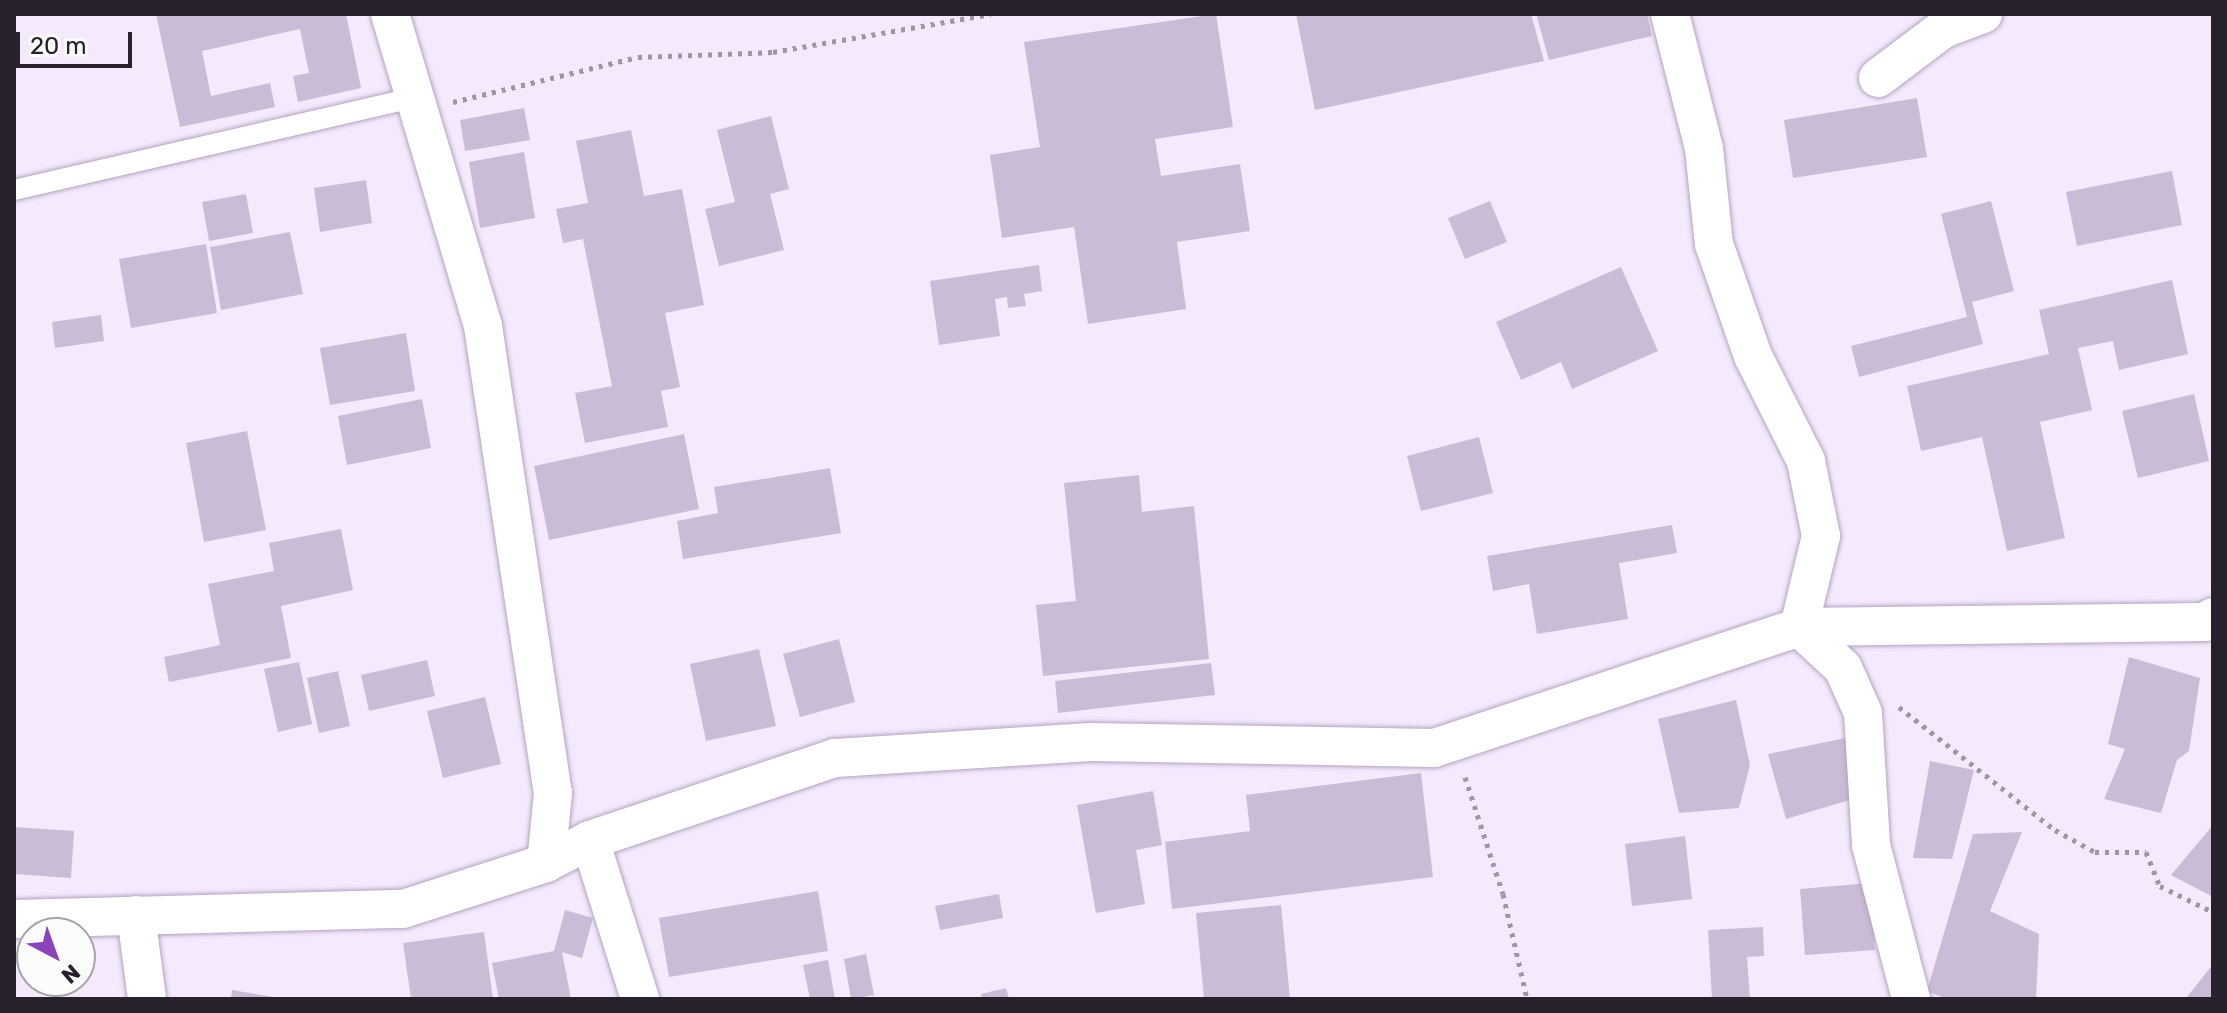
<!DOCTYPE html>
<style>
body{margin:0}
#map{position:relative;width:2227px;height:1013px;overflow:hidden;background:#f5e9fe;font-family:Rubik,sans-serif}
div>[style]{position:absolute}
.building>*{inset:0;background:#cabcd6}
.path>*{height:5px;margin-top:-2.5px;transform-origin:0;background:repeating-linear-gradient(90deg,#9e95a5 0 4px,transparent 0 10px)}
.roads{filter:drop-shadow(0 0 2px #b2a5bd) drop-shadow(0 0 2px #b2a5bd)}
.service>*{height:20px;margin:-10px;padding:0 10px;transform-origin:10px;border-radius:10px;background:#fff}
.minor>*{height:38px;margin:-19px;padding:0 19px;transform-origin:19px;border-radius:19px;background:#fff}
span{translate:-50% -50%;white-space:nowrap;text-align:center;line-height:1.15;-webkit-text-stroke:7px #fcfcfc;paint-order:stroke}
.frame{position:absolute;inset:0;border:16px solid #27212b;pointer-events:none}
.north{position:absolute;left:16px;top:917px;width:80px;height:80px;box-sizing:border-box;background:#fcfcfc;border:2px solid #a7a4a8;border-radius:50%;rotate:139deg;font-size:22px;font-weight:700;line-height:32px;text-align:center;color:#27212b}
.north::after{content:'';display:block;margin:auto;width:28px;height:36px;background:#8b44b7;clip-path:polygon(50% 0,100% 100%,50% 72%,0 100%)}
.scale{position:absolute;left:16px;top:32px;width:116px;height:36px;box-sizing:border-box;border:4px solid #27212b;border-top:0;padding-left:10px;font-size:24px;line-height:28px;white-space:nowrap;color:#27212b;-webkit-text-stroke:6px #fcfcfc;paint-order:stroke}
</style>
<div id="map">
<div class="building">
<i style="clip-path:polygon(156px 14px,346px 14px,361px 88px,298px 102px,293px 76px,309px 73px,300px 29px,202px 51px,211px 96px,270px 83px,275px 107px,180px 127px)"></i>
<i style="clip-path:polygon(1216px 14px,1233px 127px,1155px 139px,1161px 176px,1240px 164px,1250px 231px,1177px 242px,1186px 309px,1088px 324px,1074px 227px,1002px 238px,990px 155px,1040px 147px,1024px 42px)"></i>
<i style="clip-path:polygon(1296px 14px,1531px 14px,1544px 61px,1315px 110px)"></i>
<i style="clip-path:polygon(1536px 14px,1647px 14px,1652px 36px,1549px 60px)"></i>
<i style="clip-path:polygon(1917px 98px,1927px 157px,1793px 178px,1784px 120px)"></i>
<i style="clip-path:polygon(524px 108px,530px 140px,465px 151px,460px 120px)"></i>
<i style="clip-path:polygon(771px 116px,789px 189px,770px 194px,784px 250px,719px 266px,705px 209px,735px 202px,717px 130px)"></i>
<i style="clip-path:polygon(631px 130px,644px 196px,682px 189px,704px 305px,665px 313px,680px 387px,661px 391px,668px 427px,585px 443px,575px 393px,612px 386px,583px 239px,563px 243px,556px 209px,588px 203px,576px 141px)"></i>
<i style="clip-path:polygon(524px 152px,535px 218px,480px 228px,469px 162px)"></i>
<i style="clip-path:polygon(2172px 171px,2182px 225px,2077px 246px,2066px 192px)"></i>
<i style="clip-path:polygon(366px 180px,372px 223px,320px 232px,314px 188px)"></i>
<i style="clip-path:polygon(246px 194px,253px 233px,209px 241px,202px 202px)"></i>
<i style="clip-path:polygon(1490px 201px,1507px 242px,1465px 259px,1448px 218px)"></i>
<i style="clip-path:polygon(1991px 201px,2014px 291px,1972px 302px,1983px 344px,1859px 377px,1851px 346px,1967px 317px,1941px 214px)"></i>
<i style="clip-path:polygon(290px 232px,303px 294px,221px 310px,210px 247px)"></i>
<i style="clip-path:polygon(206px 244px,217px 313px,131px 328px,119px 259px)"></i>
<i style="clip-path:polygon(1039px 265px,1042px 291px,1024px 294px,1026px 306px,1008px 308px,1007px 297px,995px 299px,1000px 336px,939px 345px,930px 281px)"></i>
<i style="clip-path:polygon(1621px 267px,1658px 351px,1572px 389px,1561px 362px,1521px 380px,1496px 322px)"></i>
<i style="clip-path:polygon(2172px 280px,2188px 354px,2119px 370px,2113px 341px,2078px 348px,2092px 410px,2040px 422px,2065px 538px,2007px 551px,1982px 437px,1921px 451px,1907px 386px,2049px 354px,2039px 310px)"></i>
<i style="clip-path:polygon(101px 315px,104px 341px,55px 348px,52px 322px)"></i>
<i style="clip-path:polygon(406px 333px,415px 391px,330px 405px,320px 348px)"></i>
<i style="clip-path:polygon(2194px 394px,2209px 461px,2138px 478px,2122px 411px)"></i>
<i style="clip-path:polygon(422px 399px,431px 448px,347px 465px,338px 416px)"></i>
<i style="clip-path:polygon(247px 431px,266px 530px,204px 542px,186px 443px)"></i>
<i style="clip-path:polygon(684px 434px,699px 509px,549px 540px,534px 466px)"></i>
<i style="clip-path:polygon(1479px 437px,1493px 493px,1421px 511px,1407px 456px)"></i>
<i style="clip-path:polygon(830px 468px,841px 533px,683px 559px,677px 521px,718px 513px,714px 487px)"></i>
<i style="clip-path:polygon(1139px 475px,1142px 512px,1194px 506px,1209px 659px,1043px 676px,1036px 605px,1076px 601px,1064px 483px)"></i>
<i style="clip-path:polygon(1672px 525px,1677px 553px,1619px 563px,1628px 619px,1537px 634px,1529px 584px,1493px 591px,1487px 556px)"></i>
<i style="clip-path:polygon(341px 529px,353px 590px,281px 606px,291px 658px,169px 682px,164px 657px,220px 645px,208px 584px,274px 571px,269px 543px)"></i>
<i style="clip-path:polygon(839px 639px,855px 702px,800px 717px,783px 654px)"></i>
<i style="clip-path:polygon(759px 649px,776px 726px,706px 741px,690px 664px)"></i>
<i style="clip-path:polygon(2129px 657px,2200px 678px,2189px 751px,2177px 760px,2161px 813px,2104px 799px,2125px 749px,2108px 744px)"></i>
<i style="clip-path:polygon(427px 660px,435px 696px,369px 711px,361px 675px)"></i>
<i style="clip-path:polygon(299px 662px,312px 724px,278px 732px,264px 669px)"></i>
<i style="clip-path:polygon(1211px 663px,1215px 695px,1058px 713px,1055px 681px)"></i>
<i style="clip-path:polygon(338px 671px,350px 726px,319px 733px,307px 678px)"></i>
<i style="clip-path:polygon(485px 697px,501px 764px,443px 778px,427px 711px)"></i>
<i style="clip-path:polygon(1736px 700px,1750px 765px,1739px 808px,1679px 813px,1658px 719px)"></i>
<i style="clip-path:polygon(1850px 737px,1853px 799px,1786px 819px,1768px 754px)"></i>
<i style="clip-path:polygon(1930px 761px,1974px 770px,1952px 859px,1913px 858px)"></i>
<i style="clip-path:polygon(1421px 773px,1433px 877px,1172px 909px,1165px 842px,1250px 831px,1246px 795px)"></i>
<i style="clip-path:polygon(1153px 791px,1162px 845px,1136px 850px,1145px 904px,1096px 913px,1077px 805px)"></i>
<i style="clip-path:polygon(2213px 825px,2213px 897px,2171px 875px)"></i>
<i style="clip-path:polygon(14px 827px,74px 831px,71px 878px,14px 874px)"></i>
<i style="clip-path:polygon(2022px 832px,1990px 911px,2039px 934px,2036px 999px,1947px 999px,1927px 991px,1973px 834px)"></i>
<i style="clip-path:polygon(1685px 836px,1692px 899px,1632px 906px,1625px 844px)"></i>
<i style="clip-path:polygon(1870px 883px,1875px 950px,1805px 955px,1800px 889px)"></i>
<i style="clip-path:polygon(818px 891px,828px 951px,669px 977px,659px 918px)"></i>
<i style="clip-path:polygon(999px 894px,1003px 918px,940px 930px,935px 906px)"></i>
<i style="clip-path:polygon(1281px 905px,1290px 999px,1204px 999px,1196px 913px)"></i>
<i style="clip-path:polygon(565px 910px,593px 918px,582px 958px,562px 952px,571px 999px,499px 999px,492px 963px,554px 951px)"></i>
<i style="clip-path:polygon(1763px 927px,1764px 956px,1747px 957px,1750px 999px,1712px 999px,1708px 930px)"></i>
<i style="clip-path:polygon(484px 932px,493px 999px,411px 999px,403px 943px)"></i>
<i style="clip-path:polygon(866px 954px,874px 995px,851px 999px,844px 959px)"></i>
<i style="clip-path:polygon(828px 960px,835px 999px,810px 999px,803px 965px)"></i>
<i style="clip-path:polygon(2213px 964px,2213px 999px,2187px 997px)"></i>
<i style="clip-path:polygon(1006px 988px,1009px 999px,982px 999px,981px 994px)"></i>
<i style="clip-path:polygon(232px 990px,273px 997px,273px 999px,231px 999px)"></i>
</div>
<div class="path">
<i style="left:453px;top:102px;width:190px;rotate:-13.7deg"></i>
<i style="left:638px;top:57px;width:135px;rotate:-2.1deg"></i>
<i style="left:773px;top:52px;width:221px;rotate:-9.9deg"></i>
<i style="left:1899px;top:707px;width:199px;rotate:38.3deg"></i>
<i style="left:2055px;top:830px;width:46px;rotate:28.8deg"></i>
<i style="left:2095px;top:852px;width:51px"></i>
<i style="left:2146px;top:852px;width:37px;rotate:68deg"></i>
<i style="left:2160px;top:886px;width:59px;rotate:26.1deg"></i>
<i style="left:1465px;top:777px;width:123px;rotate:72deg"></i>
<i style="left:1503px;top:894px;width:108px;rotate:77.1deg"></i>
</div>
<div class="roads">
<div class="service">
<i style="left:14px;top:190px;width:409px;rotate:-13deg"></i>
</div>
<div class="minor">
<i style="left:390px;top:14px;width:326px;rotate:73.4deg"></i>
<i style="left:483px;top:326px;width:472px;rotate:81.5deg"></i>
<i style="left:553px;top:793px;width:70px;rotate:95.7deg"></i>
<i style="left:1670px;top:14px;width:138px;rotate:75.8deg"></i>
<i style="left:1704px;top:148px;width:97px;rotate:84.1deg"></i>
<i style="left:1714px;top:244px;width:119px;rotate:70.8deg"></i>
<i style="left:1753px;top:356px;width:118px;rotate:63.2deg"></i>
<i style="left:1806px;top:461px;width:76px;rotate:78.7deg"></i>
<i style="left:1821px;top:536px;width:94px;rotate:103.6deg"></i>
<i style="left:1799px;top:627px;width:60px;rotate:43deg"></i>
<i style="left:1843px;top:668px;width:49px;rotate:66deg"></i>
<i style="left:1863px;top:713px;width:132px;rotate:86.5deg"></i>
<i style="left:1871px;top:845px;width:159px;rotate:75.4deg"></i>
<i style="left:1878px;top:78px;width:81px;rotate:-37deg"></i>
<i style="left:1943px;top:29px;width:43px;rotate:-20.6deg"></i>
<i style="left:590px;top:840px;width:167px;rotate:72.5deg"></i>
<i style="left:136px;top:915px;width:85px;rotate:82.5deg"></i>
<i style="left:14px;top:919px;width:389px;rotate:-1.5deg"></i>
<i style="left:403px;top:909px;width:150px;rotate:-17.8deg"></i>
<i style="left:546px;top:863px;width:50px;rotate:-27.6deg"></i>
<i style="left:590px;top:840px;width:258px;rotate:-18.5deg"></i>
<i style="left:835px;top:758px;width:256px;rotate:-3.6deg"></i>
<i style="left:1090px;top:742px;width:344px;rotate:1deg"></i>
<i style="left:1434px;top:748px;width:385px;rotate:-18.3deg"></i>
<i style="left:1799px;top:627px;width:406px;rotate:-0.7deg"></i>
<i style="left:2205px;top:622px;width:9px;rotate:-32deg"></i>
</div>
</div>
<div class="frame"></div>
<div class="north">N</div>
<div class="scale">20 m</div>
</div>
